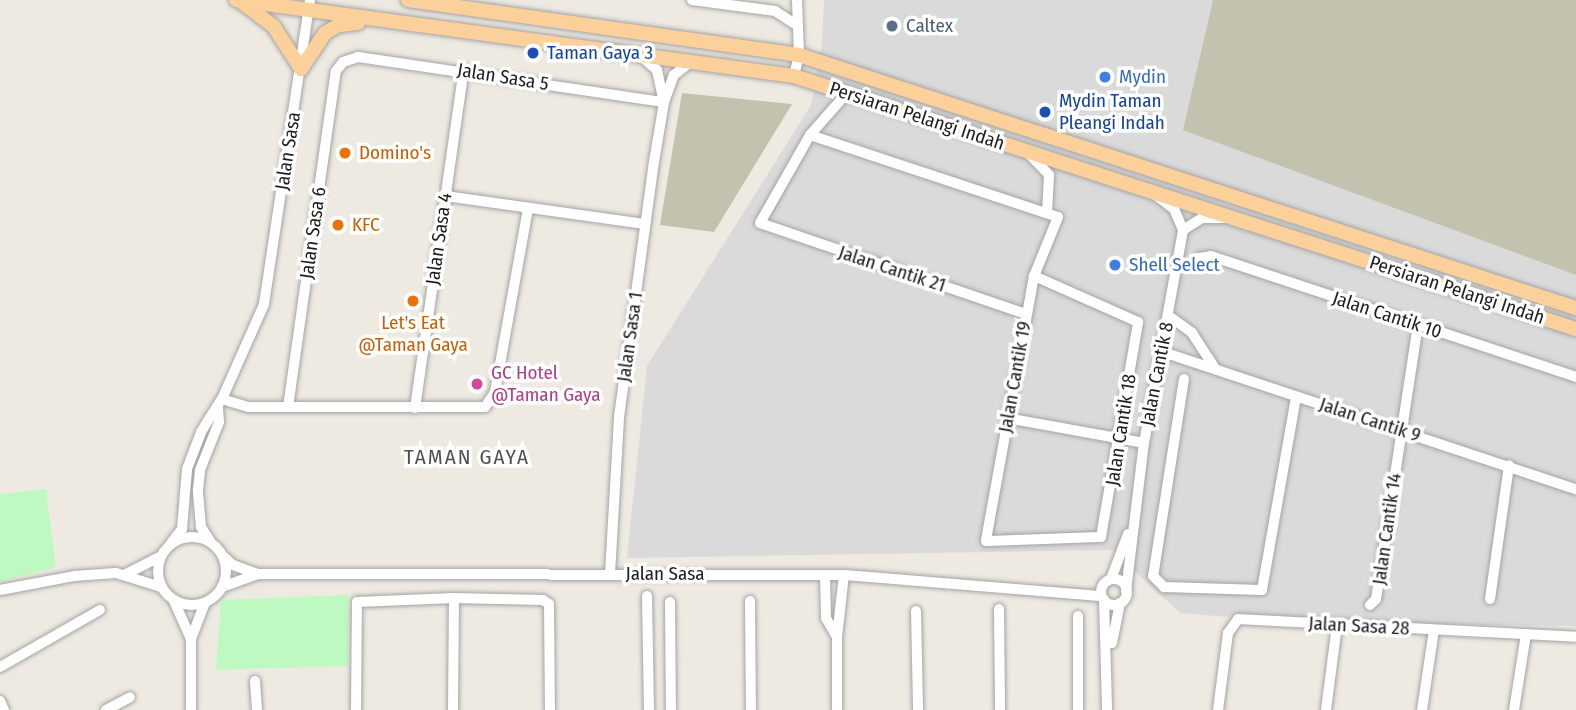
<!DOCTYPE html>
<style>
body{margin:0}
#map{position:relative;width:1576px;height:710px;overflow:hidden;background:#eeeae2;font-family:"Fira Sans Condensed",sans-serif}
div>[style]{position:absolute}
.residential>*{inset:0;background:#dbdada}
.construction>*{inset:0;background:#c2c2ae}
.park>*{inset:0;background:#bff9c2}
.roads{filter:drop-shadow(0 0 2px #a4a4a4) drop-shadow(0 0 2px #a4a4a4)}
.minor>*{height:10px;margin:-5px;padding:0 5px;transform-origin:5px;border-radius:5px;background:#fff}
.minor>.ring{margin:-5px;padding:0;box-sizing:content-box;background:none;border:10px solid #fff;border-radius:50%}
.major>*{height:14px;margin:-7px;padding:0 7px;transform-origin:7px;border-radius:7px;background:#fbd09a}
.dots>*{width:19px;height:19px;translate:-50% -50%;box-sizing:border-box;border:4px solid #fff;border-radius:50%}
span{translate:-50% -50%;white-space:nowrap;text-align:center;line-height:1.15;-webkit-text-stroke:7px #fff;paint-order:stroke}
.service-label{font-size:19px;color:#4e5e75}
.left{translate:0 -50%;text-align:left}
.transit-label{font-size:19px;color:#164399}
.street-label{font-size:19px;color:#1d1d1d}
.shop-label{font-size:19px;color:#366cbe}
.food-label{font-size:19px;color:#c56008}
.hotel-label{font-size:19px;color:#b23c85}
.neighbourhood-label{font-size:21px;color:#505050;letter-spacing:2px}
</style>
<div id="map">
<div class="residential">
<i style="clip-path:polygon(824px 0,1576px 0,1576px 626px,1289px 622px,1180px 613px,1112px 550px,627px 558px,647px 366px,811px 105px,822px 43px)"></i>
</div>
<div class="construction">
<i style="clip-path:polygon(1213px 0,1576px 0,1576px 275px,1183px 130px)"></i>
<i style="clip-path:polygon(682px 93px,792px 104px,714px 232px,660px 225px)"></i>
</div>
<div class="park">
<i style="clip-path:polygon(46px 489px,56px 567px,0 582px,0 494px)"></i>
<i style="clip-path:polygon(348px 595px,348px 666px,216px 670px,221px 600px)"></i>
</div>
<div class="roads">
<div class="minor">
<i style="left:692px;top:0;width:84px;rotate:7.5deg"></i>
<i style="left:775px;top:11px;width:27px;rotate:33deg"></i>
<i style="left:642px;top:57px;width:20px;rotate:41deg"></i>
<i style="left:657px;top:70px;width:30px;rotate:78deg"></i>
<i style="left:794px;top:76px;width:22px;rotate:-77deg"></i>
<i style="left:799px;top:55px;width:55px;rotate:-92.1deg"></i>
<i style="left:847px;top:93px;width:56px;rotate:131.4deg"></i>
<i style="left:810px;top:135px;width:101px;rotate:119.6deg"></i>
<i style="left:760px;top:223px;width:281px;rotate:18.9deg"></i>
<i style="left:810px;top:135px;width:261px;rotate:18.3deg"></i>
<i style="left:1058px;top:217px;width:64px;rotate:112.1deg"></i>
<i style="left:1034px;top:276px;width:269px;rotate:100.3deg"></i>
<i style="left:986px;top:541px;width:115px;rotate:-2deg"></i>
<i style="left:1101px;top:537px;width:218px;rotate:-80.2deg"></i>
<i style="left:1138px;top:322px;width:114px;rotate:-156.1deg"></i>
<i style="left:1029px;top:154px;width:29px;rotate:46deg"></i>
<i style="left:1049px;top:175px;width:38px;rotate:93deg"></i>
<i style="left:445px;top:196px;width:202px;rotate:8deg"></i>
<i style="left:1183px;top:230px;width:22px;rotate:-32deg"></i>
<i style="left:1202px;top:218px;width:24px"></i>
<i style="left:1199px;top:258px;width:12px;rotate:-9deg"></i>
<i style="left:1211px;top:256px;width:385px;rotate:18.3deg"></i>
<i style="left:1169px;top:316px;width:29px;rotate:36deg"></i>
<i style="left:1192px;top:333px;width:44px;rotate:57deg"></i>
<i style="left:1163px;top:352px;width:435px;rotate:18.4deg"></i>
<i style="left:1184px;top:379px;width:199px;rotate:98.9deg"></i>
<i style="left:1153px;top:576px;width:16px;rotate:45deg"></i>
<i style="left:1164px;top:587px;width:98px;rotate:1.8deg"></i>
<i style="left:1262px;top:590px;width:196px;rotate:-80deg"></i>
<i style="left:222px;top:399px;width:28px;rotate:17deg"></i>
<i style="left:249px;top:407px;width:236px"></i>
<i style="left:485px;top:407px;width:18px;rotate:-56deg"></i>
<i style="left:495px;top:392px;width:187px;rotate:-79.8deg"></i>
<i style="left:288px;top:407px;width:339px;rotate:-81.9deg"></i>
<i style="left:336px;top:71px;width:11px;rotate:-52deg"></i>
<i style="left:343px;top:62px;width:16px;rotate:-18deg"></i>
<i style="left:358px;top:57px;width:309px;rotate:8.4deg"></i>
<i style="left:415px;top:408px;width:342px;rotate:-81.8deg"></i>
<i style="left:1007px;top:418px;width:139px;rotate:10.3deg"></i>
<i class="ring" style="left:158px;top:537px;width:58px;height:58px"></i>
<i style="left:210px;top:541px;width:17px;rotate:-123deg"></i>
<i style="left:201px;top:527px;width:37px;rotate:-95deg"></i>
<i style="left:198px;top:490px;width:20px;rotate:-84deg"></i>
<i style="left:200px;top:470px;width:52px;rotate:-68.4deg"></i>
<i style="left:219px;top:422px;width:14px;rotate:-94deg"></i>
<i style="left:171px;top:543px;width:18px;rotate:-52deg"></i>
<i style="left:182px;top:529px;width:60px;rotate:-85.2deg"></i>
<i style="left:187px;top:469px;width:40px;rotate:-69deg"></i>
<i style="left:201px;top:432px;width:39px;rotate:-58deg"></i>
<i style="left:222px;top:399px;width:104px;rotate:-66.1deg"></i>
<i style="left:264px;top:304px;width:307px;rotate:-81.4deg"></i>
<i style="left:224px;top:557px;width:12px;rotate:42deg"></i>
<i style="left:233px;top:565px;width:27px;rotate:20deg"></i>
<i style="left:126px;top:574px;width:38px;rotate:-27deg"></i>
<i style="left:610px;top:574px;width:157px;rotate:-86.7deg"></i>
<i style="left:619px;top:417px;width:257px;rotate:-82.2deg"></i>
<i style="left:654px;top:162px;width:61px;rotate:-80.5deg"></i>
<i style="left:664px;top:102px;width:29px;rotate:-70deg"></i>
<i style="left:674px;top:75px;width:18px;rotate:-38deg"></i>
<i style="left:825px;top:575px;width:43px;rotate:88.7deg"></i>
<i style="left:826px;top:618px;width:22px;rotate:60deg"></i>
<i style="left:1111px;top:579px;width:48px;rotate:-69.3deg"></i>
<i class="ring" style="left:1101px;top:579px;width:16px;height:16px"></i>
<i style="left:222px;top:587px;width:38px;rotate:-20deg"></i>
<i style="left:258px;top:574px;width:586px;rotate:0.1deg"></i>
<i style="left:844px;top:575px;width:258px;rotate:4.7deg"></i>
<i style="left:0;top:590px;width:75px;rotate:-10.7deg"></i>
<i style="left:74px;top:576px;width:42px;rotate:-4.1deg"></i>
<i style="left:116px;top:573px;width:47px;rotate:17.3deg"></i>
<i style="left:1126px;top:591px;width:149px;rotate:-83.1deg"></i>
<i style="left:1144px;top:443px;width:217px;rotate:-79.6deg"></i>
<i style="left:1183px;top:230px;width:23px;rotate:-113deg"></i>
<i style="left:1174px;top:209px;width:21px;rotate:-143deg"></i>
<i style="left:647px;top:596px;width:114px;rotate:89deg"></i>
<i style="left:1490px;top:599px;width:135px;rotate:-81.9deg"></i>
<i style="left:1104px;top:600px;width:110px;rotate:88.4deg"></i>
<i style="left:174px;top:601px;width:42px;rotate:65.9deg"></i>
<i style="left:191px;top:639px;width:71px;rotate:90deg"></i>
<i style="left:750px;top:601px;width:109px;rotate:89.5deg"></i>
<i style="left:670px;top:602px;width:108px;rotate:89.5deg"></i>
<i style="left:1370px;top:605px;width:8px;rotate:-45deg"></i>
<i style="left:1376px;top:599px;width:276px;rotate:-81.3deg"></i>
<i style="left:999px;top:609px;width:101px;rotate:89.4deg"></i>
<i style="left:916px;top:611px;width:99px;rotate:88.8deg"></i>
<i style="left:191px;top:639px;width:39px;rotate:-69deg"></i>
<i style="left:1112px;top:643px;width:41px;rotate:-78.7deg"></i>
<i style="left:0;top:667px;width:115px;rotate:-29.7deg"></i>
<i style="left:255px;top:681px;width:29px;rotate:86deg"></i>
<i style="left:0;top:701px;width:10px;rotate:66deg"></i>
<i style="left:106px;top:710px;width:27px;rotate:-28deg"></i>
<i style="left:356px;top:710px;width:108px;rotate:-89.5deg"></i>
<i style="left:357px;top:602px;width:97px;rotate:-2.4deg"></i>
<i style="left:454px;top:598px;width:89px;rotate:1.3deg"></i>
<i style="left:543px;top:600px;width:7px;rotate:34deg"></i>
<i style="left:549px;top:604px;width:106px;rotate:89.5deg"></i>
<i style="left:453px;top:710px;width:112px;rotate:-89.5deg"></i>
<i style="left:837px;top:710px;width:73px;rotate:-90deg"></i>
<i style="left:837px;top:637px;width:62px;rotate:-83.6deg"></i>
<i style="left:1078px;top:710px;width:94px;rotate:-90deg"></i>
<i style="left:1218px;top:710px;width:78px;rotate:-82.6deg"></i>
<i style="left:1228px;top:633px;width:17px;rotate:-54deg"></i>
<i style="left:1238px;top:619px;width:338px;rotate:3deg"></i>
<i style="left:1326px;top:710px;width:86px;rotate:-82.6deg"></i>
<i style="left:1422px;top:710px;width:81px;rotate:-81.5deg"></i>
<i style="left:1514px;top:710px;width:77px;rotate:-81deg"></i>
</div>
<div class="major">
<i style="left:236px;top:0;width:563px;rotate:7.76deg"></i>
<i style="left:794px;top:76px;width:822px;rotate:17.93deg"></i>
<i style="left:408px;top:0;width:395px;rotate:8deg"></i>
<i style="left:799px;top:55px;width:817px;rotate:18.04deg"></i>
<i style="left:244px;top:4px;width:38px;rotate:37deg"></i>
<i style="left:274px;top:27px;width:50px;rotate:57.3deg"></i>
<i style="left:301px;top:69px;width:43px;rotate:-56.3deg"></i>
<i style="left:325px;top:33px;width:16px;rotate:-30deg"></i>
<i style="left:339px;top:25px;width:19px;rotate:-6deg"></i>
</div>
</div>
<div class="dots">
<i style="left:892px;top:26px;background:#5c6f8a"></i>
<i style="left:533px;top:53px;background:#1a4fb4"></i>
<i style="left:1105px;top:77px;background:#3f7fe0"></i>
<i style="left:1045px;top:112px;background:#1a4fb4"></i>
<i style="left:345px;top:153px;background:#e8710a"></i>
<i style="left:338px;top:225px;background:#e8710a"></i>
<i style="left:1115px;top:265px;background:#3f7fe0"></i>
<i style="left:413px;top:301px;background:#e8710a"></i>
<i style="left:477px;top:384px;background:#d1479c"></i>
</div>
<div class="service-label">
<span class="left" style="left:906px;top:26px">Caltex</span>
</div>
<div class="transit-label">
<span class="left" style="left:547px;top:53px">Taman Gaya 3</span>
<span class="left" style="left:1059px;top:112px">Mydin Taman<br>Pleangi Indah</span>
</div>
<div class="street-label">
<span style="left:503px;top:77px;rotate:9deg">Jalan Sasa 5</span>
<span style="left:917px;top:116px;rotate:18deg">Persiaran Pelangi Indah</span>
<span style="left:288px;top:151px;rotate:-81deg">Jalan Sasa</span>
<span style="left:313px;top:233px;rotate:-82deg">Jalan Sasa 6</span>
<span style="left:439px;top:239px;rotate:-82deg">Jalan Sasa 4</span>
<span style="left:892px;top:269px;rotate:18deg">Jalan Cantik 21</span>
<span style="left:1457px;top:290px;rotate:18deg">Persiaran Pelangi Indah</span>
<span style="left:1387px;top:315px;rotate:18deg">Jalan Cantik 10</span>
<span style="left:630px;top:337px;rotate:-82deg">Jalan Sasa 1</span>
<span style="left:1157px;top:374px;rotate:-79deg">Jalan Cantik 8</span>
<span style="left:1015px;top:377px;rotate:-80deg">Jalan Cantik 19</span>
<span style="left:1370px;top:420px;rotate:18deg">Jalan Cantik 9</span>
<span style="left:1121px;top:430px;rotate:-81deg">Jalan Cantik 18</span>
<span style="left:1387px;top:529px;rotate:-82deg">Jalan Cantik 14</span>
<span style="left:665px;top:574px">Jalan Sasa</span>
<span style="left:1359px;top:626px;rotate:3deg">Jalan Sasa 28</span>
</div>
<div class="shop-label">
<span class="left" style="left:1119px;top:77px">Mydin</span>
<span class="left" style="left:1129px;top:265px">Shell Select</span>
</div>
<div class="food-label">
<span class="left" style="left:359px;top:153px">Domino's</span>
<span class="left" style="left:352px;top:225px">KFC</span>
<span style="left:413px;top:334px">Let's Eat<br>@Taman Gaya</span>
</div>
<div class="hotel-label">
<span class="left" style="left:491px;top:384px">GC Hotel<br>@Taman Gaya</span>
</div>
<div class="neighbourhood-label">
<span style="left:467px;top:457px">TAMAN GAYA</span>
</div>
</div>
